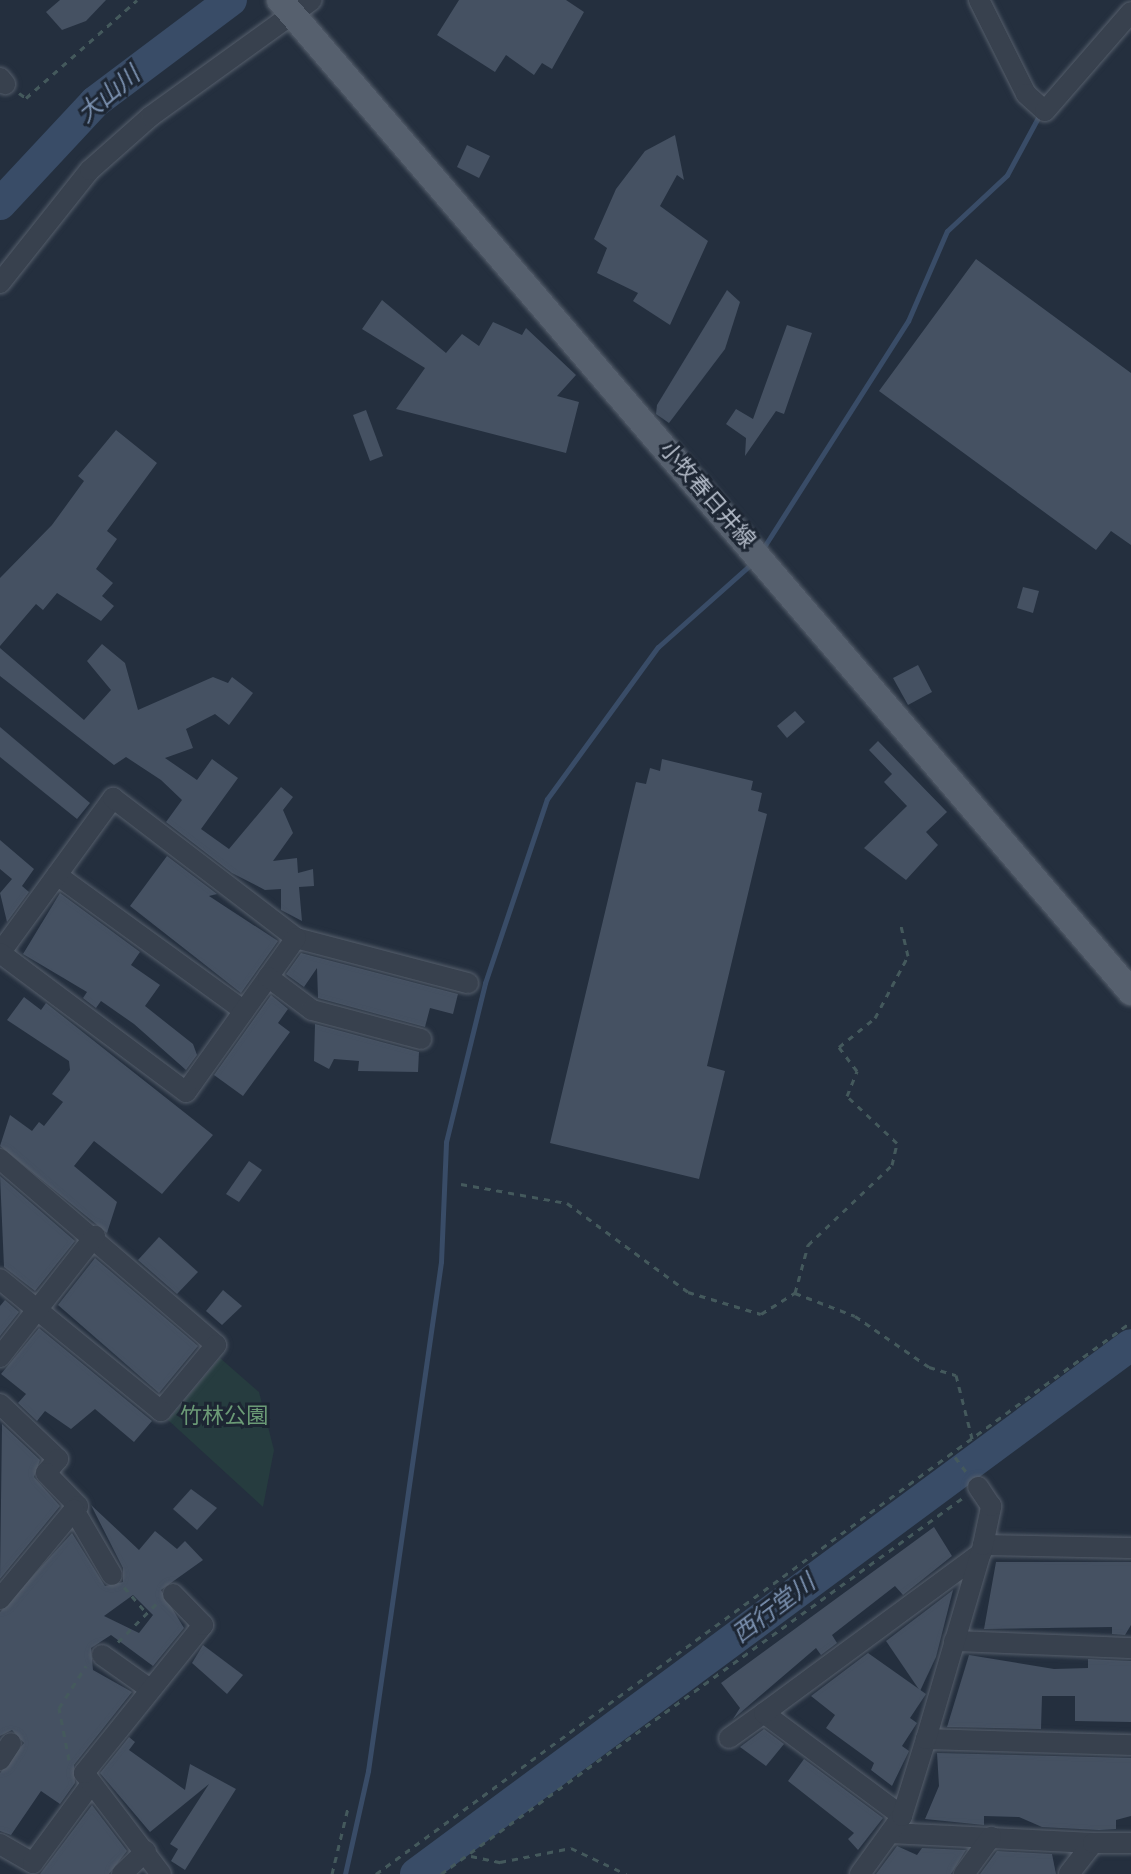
<!DOCTYPE html>
<meta charset="utf-8">
<style>
body{margin:0}
#map{position:relative;width:1131px;height:1874px;overflow:hidden;background:#242f3e;font-family:"Sofia Sans Condensed","Noto Sans JP",sans-serif}
div>[style]{position:absolute}
.green>*{inset:0;background:#263c3f}
.stream>*{height:5px;margin:-2.5px;padding:0 2.5px;transform-origin:2.5px;border-radius:2.5px;background:#394c67}
.river>*{height:32px;margin:-16px;padding:0 16px;transform-origin:16px;border-radius:16px;background:#394c67}
.building>*{inset:0;background:#455162}
.path>*{height:3px;margin-top:-1.5px;transform-origin:0;background:repeating-linear-gradient(90deg,#44595c 0 6px,transparent 0 12px)}
.roads{filter:drop-shadow(0 0 2px #565f6c) drop-shadow(0 0 2px #565f6c)}
.minor>*{height:20px;margin:-10px;padding:0 10px;transform-origin:10px;border-radius:10px;background:#38414e}
.major>*{height:26px;margin:-13px;padding:0 13px;transform-origin:13px;border-radius:13px;background:#56606e}
span{translate:-50% -50%;white-space:nowrap;text-align:center;line-height:1.15;-webkit-text-stroke:6px #1d2633;paint-order:stroke}
.street-label{font-size:22px;color:#b4bcc9}
.park-label{font-size:22px;color:#6b9a76}
.water-label{font-size:24px;color:#7c92b1;font-style:italic}
</style>
<div id="map">
<div class="green">
<i style="clip-path:polygon(220px 1358px,259px 1392px,274px 1450px,263px 1507px,168px 1420px)"></i>
</div>
<div class="stream">
<i style="left:762px;top:550px;width:272px;rotate:-57.5deg"></i>
<i style="left:908px;top:321px;width:98px;rotate:-66.6deg"></i>
<i style="left:947px;top:231px;width:82px;rotate:-43deg"></i>
<i style="left:1007px;top:175px;width:69px;rotate:-61.6deg"></i>
<i style="left:345px;top:1874px;width:106px;rotate:-77.4deg"></i>
<i style="left:368px;top:1771px;width:514px;rotate:-81.84deg"></i>
<i style="left:441px;top:1262px;width:120px;rotate:-87.6deg"></i>
<i style="left:446px;top:1142px;width:164px;rotate:-76.2deg"></i>
<i style="left:485px;top:983px;width:194px;rotate:-71.4deg"></i>
<i style="left:547px;top:799px;width:188px;rotate:-53.9deg"></i>
<i style="left:658px;top:647px;width:125px;rotate:-41.7deg"></i>
</div>
<div class="river">
<i style="left:0;top:204px;width:139px;rotate:-47deg"></i>
<i style="left:95px;top:102px;width:170px;rotate:-36.9deg"></i>
<i style="left:416px;top:1874px;width:889px;rotate:-36.5deg"></i>
</div>
<div class="building">
<i style="clip-path:polygon(60px 0,106px 0,86px 21px,62px 30px,46px 12px)"></i>
<i style="clip-path:polygon(459px 0,566px 0,584px 12px,552px 69px,542px 63px,534px 75px,506px 55px,495px 72px,437px 35px)"></i>
<i style="clip-path:polygon(675px 135px,684px 180px,677px 175px,660px 206px,708px 241px,670px 325px,633px 301px,638px 293px,597px 273px,607px 248px,594px 239px,616px 189px,645px 151px)"></i>
<i style="clip-path:polygon(467px 145px,490px 156px,479px 178px,457px 167px)"></i>
<i style="clip-path:polygon(976px 259px,1131px 373px,1131px 545px,1111px 531px,1096px 550px,879px 391px)"></i>
<i style="clip-path:polygon(727px 290px,740px 302px,725px 349px,669px 423px,656px 414px,657px 405px)"></i>
<i style="clip-path:polygon(382px 300px,446px 353px,462px 334px,479px 346px,493px 322px,522px 335px,526px 328px,576px 375px,557px 396px,579px 402px,566px 453px,396px 409px,425px 368px,362px 329px)"></i>
<i style="clip-path:polygon(787px 325px,812px 333px,784px 414px,776px 411px,745px 456px,746px 438px,726px 424px,736px 409px,753px 419px)"></i>
<i style="clip-path:polygon(366px 410px,383px 456px,370px 461px,353px 415px)"></i>
<i style="clip-path:polygon(116px 430px,157px 463px,107px 531px,117px 539px,96px 569px,113px 583px,102px 596px,114px 606px,101px 621px,57px 593px,43px 610px,36px 604px,0 646px,0 578px,52px 525px,84px 481px,78px 476px)"></i>
<i style="clip-path:polygon(1023px 587px,1039px 591px,1033px 613px,1017px 608px)"></i>
<i style="clip-path:polygon(102px 644px,125px 663px,138px 710px,213px 677px,228px 683px,232px 677px,253px 693px,229px 725px,215px 714px,186px 729px,193px 748px,165px 758px,197px 780px,212px 759px,238px 778px,201px 829px,229px 849px,281px 787px,293px 797px,283px 810px,293px 833px,273px 861px,297px 858px,298px 873px,313px 869px,314px 886px,299px 887px,302px 921px,281px 910px,281px 889px,265px 890px,232px 873px,166px 822px,182px 800px,161px 780px,126px 757px,114px 765px,0 676px,0 648px,84px 720px,111px 690px,87px 661px)"></i>
<i style="clip-path:polygon(918px 665px,932px 692px,908px 705px,893px 678px)"></i>
<i style="clip-path:polygon(795px 711px,805px 722px,787px 738px,777px 726px)"></i>
<i style="clip-path:polygon(0 727px,90px 803px,77px 819px,0 757px)"></i>
<i style="clip-path:polygon(878px 741px,947px 812px,926px 832px,938px 845px,906px 880px,864px 848px,907px 806px,884px 782px,892px 774px,869px 750px)"></i>
<i style="clip-path:polygon(662px 759px,753px 781px,751px 790px,762px 793px,758px 811px,767px 814px,707px 1066px,725px 1071px,699px 1179px,550px 1143px,636px 782px,646px 784px,650px 768px,660px 771px)"></i>
<i style="clip-path:polygon(0 840px,34px 869px,22px 886px,29px 892px,7px 922px,0 893px,12px 879px,0 869px)"></i>
<i style="clip-path:polygon(167px 856px,217px 894px,209px 896px,278px 941px,241px 993px,130px 906px)"></i>
<i style="clip-path:polygon(60px 893px,140px 952px,131px 965px,160px 985px,145px 1006px,193px 1044px,197px 1055px,186px 1070px,134px 1024px,101px 1001px,96px 1008px,83px 998px,87px 992px,23px 954px)"></i>
<i style="clip-path:polygon(301px 953px,458px 994px,453px 1014px,430px 1008px,425px 1027px,318px 998px,317px 968px,304px 987px,286px 974px)"></i>
<i style="clip-path:polygon(271px 995px,288px 1009px,278px 1023px,290px 1032px,243px 1096px,214px 1075px)"></i>
<i style="clip-path:polygon(24px 997px,41px 1010px,46px 1003px,213px 1135px,162px 1194px,94px 1141px,74px 1166px,117px 1202px,107px 1233px,0 1146px,10px 1115px,32px 1131px,39px 1122px,44px 1126px,63px 1102px,52px 1094px,70px 1070px,69px 1061px,7px 1020px)"></i>
<i style="clip-path:polygon(315px 1024px,419px 1052px,418px 1072px,358px 1071px,359px 1061px,334px 1059px,329px 1069px,314px 1061px)"></i>
<i style="clip-path:polygon(249px 1161px,262px 1170px,239px 1202px,226px 1194px)"></i>
<i style="clip-path:polygon(0 1176px,75px 1241px,35px 1291px,4px 1267px)"></i>
<i style="clip-path:polygon(159px 1237px,198px 1272px,177px 1294px,138px 1260px)"></i>
<i style="clip-path:polygon(95px 1258px,198px 1346px,159px 1393px,58px 1305px)"></i>
<i style="clip-path:polygon(223px 1290px,242px 1306px,222px 1325px,206px 1311px)"></i>
<i style="clip-path:polygon(5px 1300px,19px 1312px,0 1336px,0 1306px)"></i>
<i style="clip-path:polygon(39px 1328px,152px 1421px,134px 1442px,95px 1409px,71px 1429px,45px 1411px,37px 1421px,18px 1403px,26px 1394px,1px 1374px)"></i>
<i style="clip-path:polygon(2px 1424px,40px 1460px,34px 1477px,60px 1506px,0 1579px)"></i>
<i style="clip-path:polygon(191px 1489px,217px 1508px,197px 1530px,173px 1509px)"></i>
<i style="clip-path:polygon(evenodd,91px 1505px,139px 1550px,155px 1531px,177px 1549px,185px 1541px,203px 1560px,161px 1590px,184px 1628px,153px 1666px,111px 1635px,91px 1648px,93px 1670px,132px 1692px,74px 1765px,75px 1783px,60px 1804px,41px 1791px,11px 1835px,0 1831px,0 1773px,24px 1743px,12px 1730px,0 1736px,0 1612px,72px 1533px,105px 1586px,123px 1582px,123px 1568px,91px 1505px,133px 1595px,153px 1615px,139px 1633px,104px 1616px,133px 1595px)"></i>
<i style="clip-path:polygon(934px 1527px,952px 1556px,903px 1595px,895px 1586px,832px 1635px,837px 1643px,821px 1655px,816px 1648px,733px 1719px,740px 1708px,721px 1683px)"></i>
<i style="clip-path:polygon(996px 1562px,1131px 1562px,1131px 1625px,1125px 1635px,1112px 1634px,1112px 1627px,984px 1629px)"></i>
<i style="clip-path:polygon(953px 1590px,936px 1657px,920px 1691px,886px 1641px)"></i>
<i style="clip-path:polygon(203px 1645px,243px 1675px,227px 1694px,192px 1663px)"></i>
<i style="clip-path:polygon(868px 1653px,926px 1694px,910px 1718px,917px 1723px,902px 1746px,909px 1751px,892px 1786px,871px 1770px,874px 1763px,826px 1728px,835px 1715px,811px 1696px)"></i>
<i style="clip-path:polygon(969px 1655px,1054px 1669px,1088px 1668px,1088px 1659px,1131px 1661px,1131px 1722px,1075px 1721px,1075px 1696px,1042px 1696px,1041px 1729px,947px 1727px)"></i>
<i style="clip-path:polygon(764px 1729px,784px 1744px,766px 1766px,740px 1747px)"></i>
<i style="clip-path:polygon(129px 1737px,135px 1742px,129px 1750px,185px 1790px,190px 1764px,236px 1789px,185px 1870px,171px 1861px,178px 1849px,170px 1844px,209px 1784px,150px 1832px,100px 1773px)"></i>
<i style="clip-path:polygon(937px 1753px,1131px 1758px,1131px 1816px,1116px 1820px,1116px 1829px,1099px 1830px,1042px 1827px,1019px 1817px,984px 1816px,984px 1825px,925px 1819px,939px 1786px)"></i>
<i style="clip-path:polygon(804px 1759px,883px 1818px,858px 1850px,848px 1839px,854px 1833px,788px 1781px)"></i>
<i style="clip-path:polygon(92px 1805px,127px 1851px,109px 1874px,40px 1874px)"></i>
<i style="clip-path:polygon(897px 1846px,917px 1855px,922px 1848px,966px 1850px,951px 1874px,876px 1874px)"></i>
<i style="clip-path:polygon(997px 1851px,1052px 1854px,1056px 1874px,980px 1874px)"></i>
</div>
<div class="path">
<i style="left:19px;top:93px;width:9px;rotate:36deg"></i>
<i style="left:26px;top:98px;width:148px;rotate:-41.4deg"></i>
<i style="left:461px;top:1184px;width:108px;rotate:10.2deg"></i>
<i style="left:567px;top:1203px;width:150px;rotate:36.3deg"></i>
<i style="left:688px;top:1292px;width:76px;rotate:16.8deg"></i>
<i style="left:761px;top:1314px;width:40px;rotate:-32deg"></i>
<i style="left:795px;top:1293px;width:50px;rotate:-74.8deg"></i>
<i style="left:808px;top:1245px;width:116px;rotate:-43.6deg"></i>
<i style="left:892px;top:1165px;width:23px;rotate:-77deg"></i>
<i style="left:897px;top:1143px;width:69px;rotate:-136.8deg"></i>
<i style="left:847px;top:1096px;width:27px;rotate:-68deg"></i>
<i style="left:857px;top:1071px;width:30px;rotate:-127deg"></i>
<i style="left:839px;top:1047px;width:46px;rotate:-38.9deg"></i>
<i style="left:875px;top:1018px;width:70px;rotate:-62deg"></i>
<i style="left:908px;top:956px;width:32px;rotate:-103deg"></i>
<i style="left:795px;top:1293px;width:64px;rotate:21deg"></i>
<i style="left:855px;top:1316px;width:90px;rotate:34.6deg"></i>
<i style="left:929px;top:1367px;width:28px;rotate:17deg"></i>
<i style="left:956px;top:1375px;width:69px;rotate:75.8deg"></i>
<i style="left:955px;top:1457px;width:20px;rotate:53deg"></i>
<i style="left:124px;top:1587px;width:32px;rotate:49deg"></i>
<i style="left:118px;top:1642px;width:55px;rotate:-45deg"></i>
<i style="left:69px;top:1760px;width:53px;rotate:-100.9deg"></i>
<i style="left:59px;top:1708px;width:50px;rotate:-57.3deg"></i>
<i style="left:471px;top:1856px;width:30px;rotate:12deg"></i>
<i style="left:500px;top:1862px;width:72px;rotate:-11.2deg"></i>
<i style="left:571px;top:1848px;width:61px;rotate:25.3deg"></i>
<i style="left:332px;top:1874px;width:68px;rotate:-76.4deg"></i>
<i style="left:376px;top:1874px;width:935px;rotate:-36.17deg"></i>
<i style="left:441px;top:1874px;width:645px;rotate:-35.79deg"></i>
</div>
<div class="roads">
<div class="minor">
<i style="left:979px;top:0;width:105px;rotate:63.4deg"></i>
<i style="left:1026px;top:94px;width:25px;rotate:42deg"></i>
<i style="left:1045px;top:111px;width:131px;rotate:-49deg"></i>
<i style="left:0;top:78px;width:8px;rotate:50deg"></i>
<i style="left:0;top:283px;width:144px;rotate:-51.5deg"></i>
<i style="left:90px;top:170px;width:81px;rotate:-41.5deg"></i>
<i style="left:151px;top:116px;width:198px;rotate:-35.8deg"></i>
<i style="left:57px;top:875px;width:231px;rotate:36deg"></i>
<i style="left:296px;top:938px;width:178px;rotate:14.7deg"></i>
<i style="left:0;top:953px;width:192px;rotate:-53.9deg"></i>
<i style="left:113px;top:798px;width:230px;rotate:37.4deg"></i>
<i style="left:296px;top:938px;width:189px;rotate:125.5deg"></i>
<i style="left:186px;top:1092px;width:232px;rotate:-143.2deg"></i>
<i style="left:268px;top:977px;width:55px;rotate:36.9deg"></i>
<i style="left:312px;top:1010px;width:113px;rotate:14.9deg"></i>
<i style="left:0;top:1159px;width:285px;rotate:40.7deg"></i>
<i style="left:216px;top:1345px;width:86px;rotate:129.8deg"></i>
<i style="left:161px;top:1411px;width:208px;rotate:-140.7deg"></i>
<i style="left:0;top:1357px;width:154px;rotate:-51.9deg"></i>
<i style="left:0;top:1404px;width:80px;rotate:43.5deg"></i>
<i style="left:58px;top:1459px;width:18px;rotate:131deg"></i>
<i style="left:46px;top:1473px;width:46px;rotate:45.9deg"></i>
<i style="left:78px;top:1506px;width:6px;rotate:135deg"></i>
<i style="left:74px;top:1510px;width:75px;rotate:59.7deg"></i>
<i style="left:983px;top:1545px;width:148px;rotate:1.2deg"></i>
<i style="left:0;top:1599px;width:116px;rotate:-50.3deg"></i>
<i style="left:954px;top:1641px;width:177px;rotate:2.3deg"></i>
<i style="left:102px;top:1655px;width:59px;rotate:35.3deg"></i>
<i style="left:729px;top:1738px;width:43px;rotate:-35.5deg"></i>
<i style="left:926px;top:1739px;width:205px;rotate:1.7deg"></i>
<i style="left:0;top:1760px;width:20px;rotate:-57deg"></i>
<i style="left:902px;top:1816px;width:172px;rotate:-143.3deg"></i>
<i style="left:764px;top:1713px;width:270px;rotate:-36.4deg"></i>
<i style="left:890px;top:1833px;width:203px;rotate:2.8deg"></i>
<i style="left:1093px;top:1843px;width:39px;rotate:128deg"></i>
<i style="left:1093px;top:1843px;width:38px"></i>
<i style="left:0;top:1844px;width:38px;rotate:30deg"></i>
<i style="left:33px;top:1863px;width:98px;rotate:-53.7deg"></i>
<i style="left:122px;top:1874px;width:33px;rotate:-44deg"></i>
<i style="left:161px;top:1874px;width:127px;rotate:-127.3deg"></i>
<i style="left:84px;top:1773px;width:190px;rotate:-51.2deg"></i>
<i style="left:203px;top:1625px;width:43px;rotate:-134.1deg"></i>
<i style="left:860px;top:1874px;width:72px;rotate:-54.1deg"></i>
<i style="left:902px;top:1816px;width:81px;rotate:-72.7deg"></i>
<i style="left:926px;top:1739px;width:202px;rotate:-73.6deg"></i>
<i style="left:983px;top:1545px;width:40px;rotate:-78deg"></i>
<i style="left:991px;top:1506px;width:23px;rotate:-124deg"></i>
<i style="left:964px;top:1874px;width:46px;rotate:-53.9deg"></i>
</div>
<div class="major">
<i style="left:280px;top:0;width:1307px;rotate:49.37deg"></i>
</div>
</div>
<div class="street-label">
<span style="left:707px;top:495px;rotate:49deg">小牧春日井線</span>
</div>
<div class="park-label">
<span style="left:224px;top:1417px">竹林公園</span>
</div>
<div class="water-label">
<span style="left:109px;top:95px;rotate:-40deg">大山川</span>
<span style="left:774px;top:1609px;rotate:-37deg">西行堂川</span>
</div>
</div>
